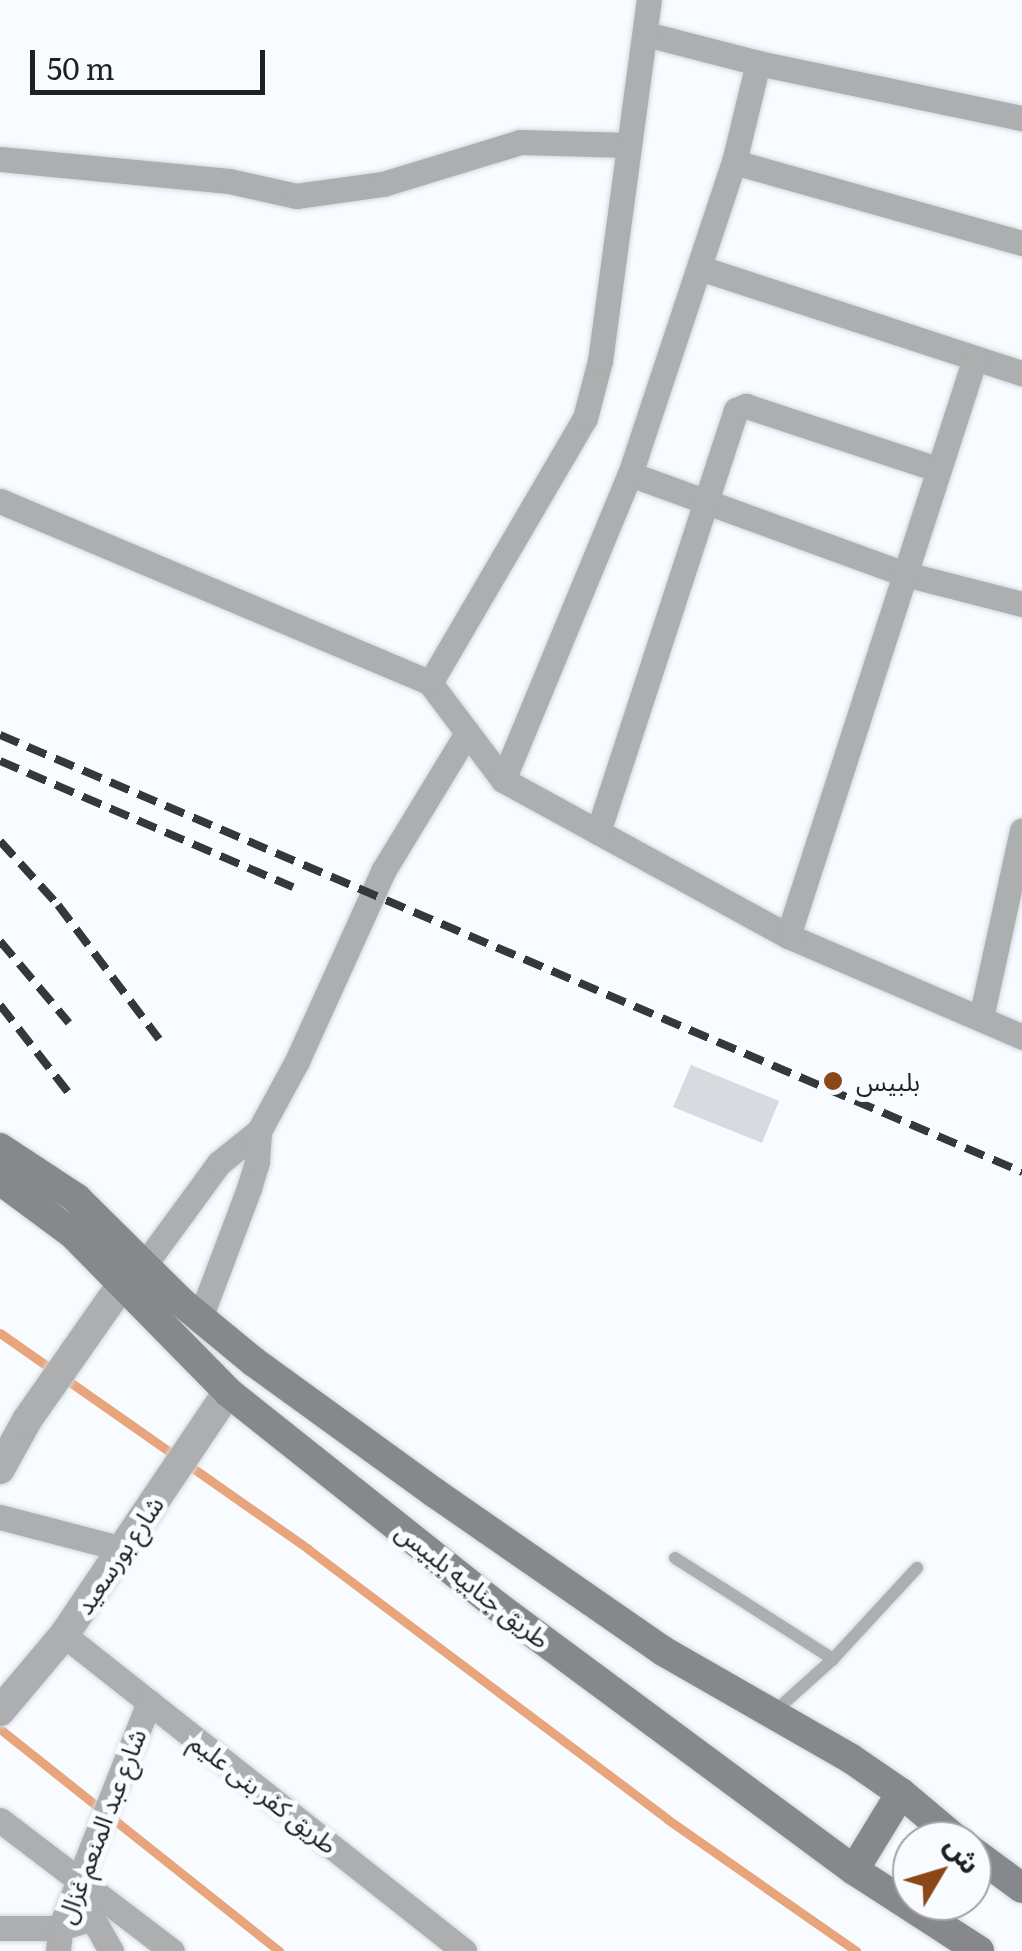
<!DOCTYPE html>
<meta charset="utf-8">
<style>
body{margin:0}
#map{position:relative;width:1022px;height:1951px;overflow:hidden;background:#f8fbff;font-family:Literata,"Noto Sans Arabic",serif}
div>[style]{position:absolute}
.stream>*{height:9px;margin:-4.5px;padding:0 4.5px;transform-origin:4.5px;border-radius:4.5px;background:#e8a47b}
.building>*{inset:0;background:#d7dade}
.roads{filter:drop-shadow(0 0 2px #d5d8dc) drop-shadow(0 0 2px #d5d8dc)}
.service>*{height:12px;margin:-6px;padding:0 6px;transform-origin:6px;border-radius:6px;background:#acaeaf}
.minor>*{height:25px;margin:-12.5px;padding:0 12.5px;transform-origin:12.5px;border-radius:12.5px;background:#acaeaf}
.tertiary>*{height:30px;margin:-15px;padding:0 15px;transform-origin:15px;border-radius:15px;background:#acaeaf}
.secondary>*{height:30px;margin:-15px;padding:0 15px;transform-origin:15px;border-radius:15px;background:#86888b}
.rail>*{height:8px;margin-top:-4px;transform-origin:0;background:repeating-linear-gradient(90deg,#353739 0 20px,transparent 0 30px)}
.dots>*{width:28px;height:28px;translate:-50% -50%;box-sizing:border-box;border:5px solid #f8fbff;border-radius:50%}
span{translate:-50% -50%;white-space:nowrap;text-align:center;line-height:1.15;-webkit-text-stroke:10px #f8fbff;paint-order:stroke}
.poi-label{font-size:25px;color:#1f2022}
.left{translate:0 -50%;text-align:left}
.street-label{font-size:25px;color:#1f2022}
.north{position:absolute;left:892px;top:1821px;width:100px;height:100px;box-sizing:border-box;background:#f8fbff;border:2px solid #a1a3a7;border-radius:50%;rotate:52deg;font-size:28px;font-weight:700;line-height:40px;text-align:center;color:#1f2022}
.north::after{content:'';display:block;margin:auto;width:35px;height:45px;background:#8a4717;clip-path:polygon(50% 0,100% 100%,50% 72%,0 100%)}
.scale{position:absolute;left:30px;top:50px;width:235px;height:45px;box-sizing:border-box;border:5px solid #1f2022;border-top:0;padding-left:12px;font-size:30px;line-height:35px;white-space:nowrap;color:#1f2022;-webkit-text-stroke:8px #f8fbff;paint-order:stroke}
</style>
<div id="map">
<div class="stream">
<i style="left:0;top:1333px;width:376px;rotate:35deg"></i>
<i style="left:308px;top:1549px;width:449px;rotate:36.9deg"></i>
<i style="left:667px;top:1819px;width:231px;rotate:34.9deg"></i>
<i style="left:0;top:1729px;width:357px;rotate:38.5deg"></i>
</div>
<div class="building">
<i style="clip-path:polygon(691px 1065px,779px 1101px,762px 1143px,673px 1107px)"></i>
</div>
<div class="roads">
<div class="service">
<i style="left:675px;top:1558px;width:188px;rotate:32.6deg"></i>
<i style="left:774px;top:1712px;width:79px;rotate:-41.9deg"></i>
<i style="left:833px;top:1659px;width:124px;rotate:-47.3deg"></i>
</div>
<div class="minor">
<i style="left:646px;top:34px;width:116px;rotate:14.5deg"></i>
<i style="left:758px;top:63px;width:270px;rotate:11.8deg"></i>
<i style="left:0;top:159px;width:230px;rotate:5.5deg"></i>
<i style="left:229px;top:181px;width:69px;rotate:12.6deg"></i>
<i style="left:296px;top:196px;width:88px;rotate:-7.9deg"></i>
<i style="left:383px;top:184px;width:143px;rotate:-17deg"></i>
<i style="left:520px;top:142px;width:109px;rotate:1.6deg"></i>
<i style="left:734px;top:162px;width:299px;rotate:15.7deg"></i>
<i style="left:700px;top:268px;width:339px;rotate:18.1deg"></i>
<i style="left:630px;top:474px;width:293px;rotate:20deg"></i>
<i style="left:905px;top:574px;width:121px;rotate:14.4deg"></i>
<i style="left:0;top:501px;width:467px;rotate:22.9deg"></i>
<i style="left:430px;top:683px;width:121px;rotate:53deg"></i>
<i style="left:503px;top:780px;width:331px;rotate:-67.5deg"></i>
<i style="left:630px;top:474px;width:329px;rotate:-71.6deg"></i>
<i style="left:734px;top:162px;width:102px;rotate:-76.4deg"></i>
<i style="left:430px;top:683px;width:307px;rotate:-59.7deg"></i>
<i style="left:585px;top:418px;width:59px;rotate:-75.3deg"></i>
<i style="left:600px;top:361px;width:364px;rotate:-82.3deg"></i>
<i style="left:503px;top:780px;width:325px;rotate:28.7deg"></i>
<i style="left:788px;top:936px;width:255px;rotate:23.3deg"></i>
<i style="left:598px;top:832px;width:444px;rotate:-71.9deg"></i>
<i style="left:736px;top:410px;width:11px;rotate:-22deg"></i>
<i style="left:746px;top:406px;width:203px;rotate:18.3deg"></i>
<i style="left:788px;top:936px;width:604px;rotate:-72.07deg"></i>
<i style="left:981px;top:1018px;width:192px;rotate:-77.7deg"></i>
<i style="left:145px;top:1264px;width:125px;rotate:-53.8deg"></i>
<i style="left:219px;top:1163px;width:51px;rotate:-38.7deg"></i>
<i style="left:200px;top:1318px;width:139px;rotate:-69.3deg"></i>
<i style="left:249px;top:1188px;width:27px;rotate:-73deg"></i>
<i style="left:257px;top:1162px;width:31px;rotate:-86deg"></i>
<i style="left:259px;top:1131px;width:80px;rotate:-61.5deg"></i>
<i style="left:297px;top:1061px;width:209px;rotate:-65.6deg"></i>
<i style="left:383px;top:871px;width:162px;rotate:-58.7deg"></i>
<i style="left:0;top:1517px;width:127px;rotate:14.6deg"></i>
<i style="left:64px;top:1635px;width:510px;rotate:38.31deg"></i>
<i style="left:0;top:1820px;width:216px;rotate:37.3deg"></i>
<i style="left:85px;top:1905px;width:53px;rotate:60.5deg"></i>
<i style="left:0;top:1928px;width:60px"></i>
<i style="left:60px;top:1928px;width:34px;rotate:-17deg"></i>
<i style="left:58px;top:1951px;width:23px;rotate:-85deg"></i>
<i style="left:60px;top:1928px;width:243px;rotate:-68.5deg"></i>
</div>
<div class="tertiary">
<i style="left:0;top:1469px;width:56px;rotate:-61.1deg"></i>
<i style="left:27px;top:1420px;width:164px;rotate:-55deg"></i>
<i style="left:0;top:1711px;width:99px;rotate:-49.9deg"></i>
<i style="left:64px;top:1635px;width:293px;rotate:-56deg"></i>
</div>
<div class="secondary">
<i style="left:0;top:1148px;width:91px;rotate:33.3deg"></i>
<i style="left:76px;top:1198px;width:146px;rotate:44.7deg"></i>
<i style="left:180px;top:1301px;width:96px;rotate:39.5deg"></i>
<i style="left:254px;top:1362px;width:223px;rotate:35.9deg"></i>
<i style="left:435px;top:1493px;width:277px;rotate:34.7deg"></i>
<i style="left:663px;top:1651px;width:215px;rotate:29.8deg"></i>
<i style="left:850px;top:1758px;width:62px;rotate:34.5deg"></i>
<i style="left:901px;top:1793px;width:75px;rotate:40.1deg"></i>
<i style="left:0;top:1180px;width:89px;rotate:36.4deg"></i>
<i style="left:72px;top:1233px;width:223px;rotate:45.5deg"></i>
<i style="left:228px;top:1392px;width:344px;rotate:38.5deg"></i>
<i style="left:497px;top:1606px;width:444px;rotate:36.5deg"></i>
<i style="left:854px;top:1870px;width:149px;rotate:32.9deg"></i>
<i style="left:972px;top:1851px;width:62px;rotate:36.5deg"></i>
<i style="left:854px;top:1870px;width:90px;rotate:-58.6deg"></i>
</div>
</div>
<div class="rail">
<i style="left:0;top:735px;width:1112px;rotate:23.15deg"></i>
<i style="left:0;top:761px;width:319px;rotate:23.3deg"></i>
<i style="left:0;top:841px;width:86px;rotate:47.8deg"></i>
<i style="left:58px;top:905px;width:168px;rotate:53deg"></i>
<i style="left:0;top:941px;width:107px;rotate:49.9deg"></i>
<i style="left:0;top:1005px;width:110px;rotate:52deg"></i>
</div>
<div class="dots">
<i style="left:833px;top:1081px;background:#8a4717"></i>
</div>
<div class="poi-label">
<span class="left" style="left:856px;top:1081px">بلبيس</span>
</div>
<div class="street-label">
<span style="left:119px;top:1555px;rotate:-56deg">شارع بورسعيد</span>
<span style="left:473px;top:1585px;rotate:38deg">طريق جنابيه بلبيس</span>
<span style="left:264px;top:1793px;rotate:38deg">طريق كفر بنى عليم</span>
<span style="left:101px;top:1826px;rotate:-69deg">شارع عبد المنعم غزال</span>
</div>
<div class="north">ش</div>
<div class="scale">50 m</div>
</div>
